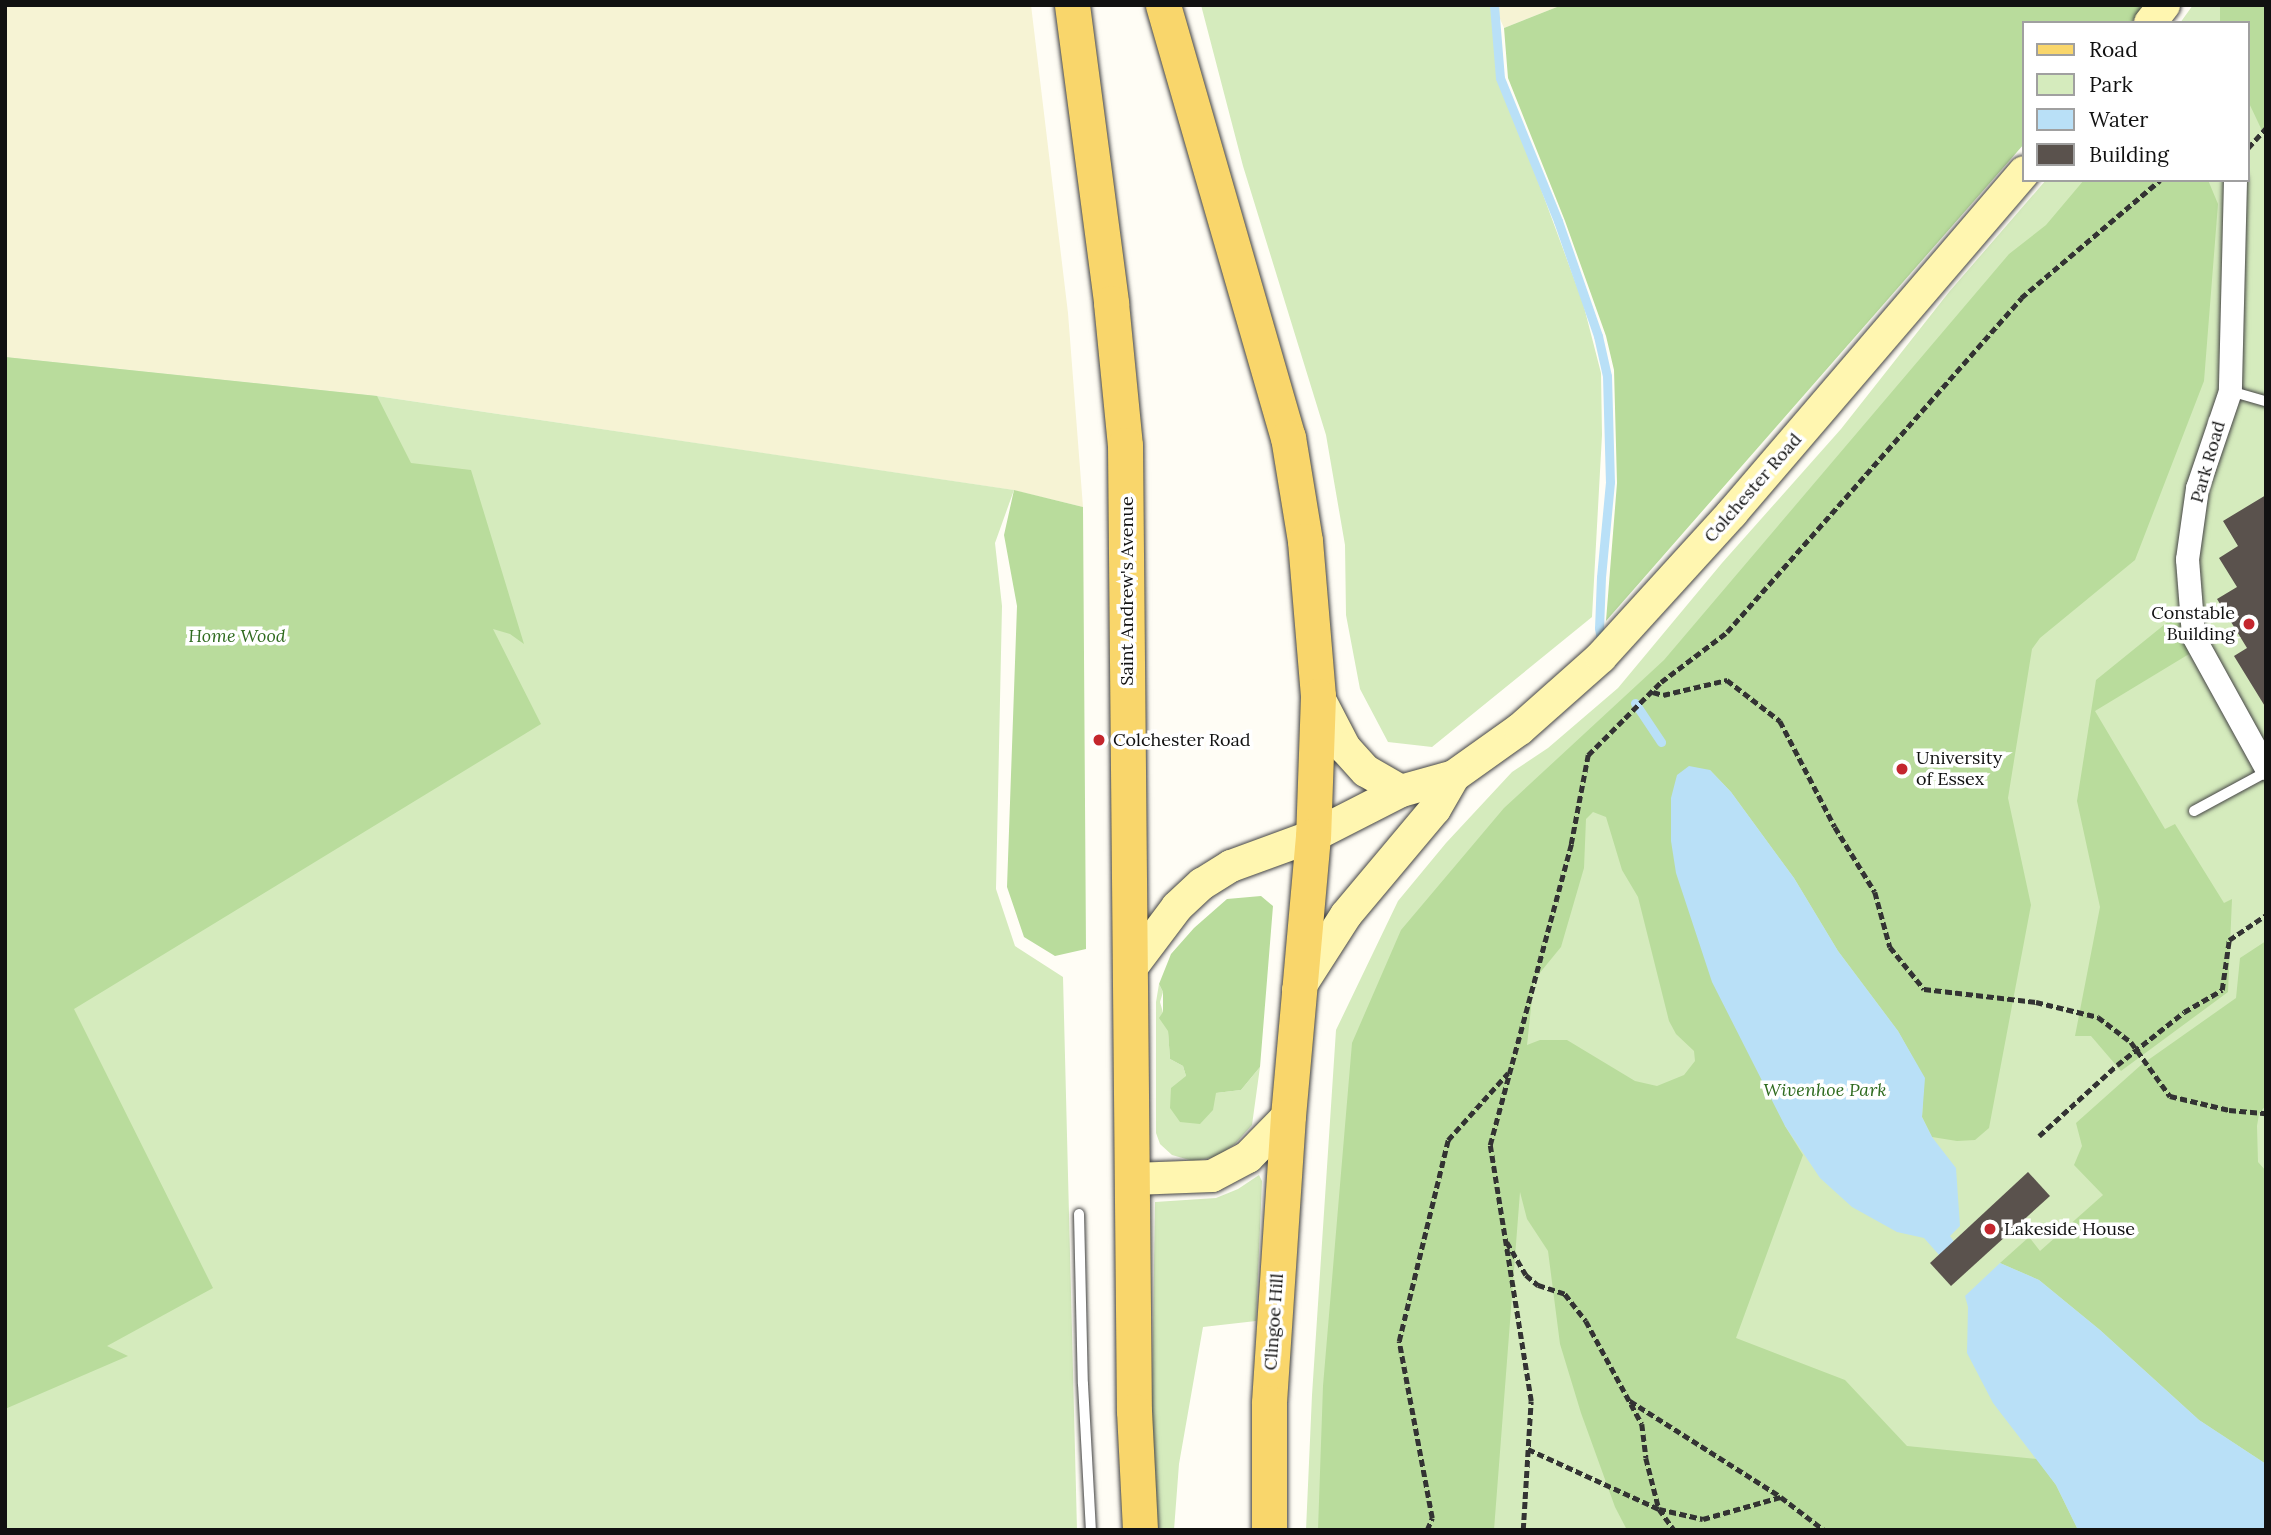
<!DOCTYPE html>
<style>
body{margin:0}
#map{position:relative;width:2271px;height:1535px;overflow:hidden;background:#fffdf5;font-family:Lora,serif}
div>[style]{position:absolute}
.farmland>*{inset:0;background:#f6f3d4}
.green>*{inset:0;background:#d5ebbd}
.forest>*{inset:0;background:#b9dc9c}
.water>*{inset:0;background:#b9e0f7}
.stream>*{height:9px;margin:-4.5px;padding:0 4.5px;transform-origin:4.5px;border-radius:4.5px;background:#b9e0f7}
.building>*{inset:0;background:#5a524d}
.path>*{height:4.5px;margin-top:-2.25px;transform-origin:0;background:repeating-linear-gradient(90deg,#333 0 7px,transparent 0 10.5px)}
.roads{filter:drop-shadow(0 0 2px #444) drop-shadow(0 0 2px #444)}
.lane>*{height:10px;margin:-5px;padding:0 5px;transform-origin:5px;border-radius:5px;background:#fff}
.street>*{height:23px;margin:-11.5px;padding:0 11.5px;transform-origin:11.5px;border-radius:11.5px;background:#fff}
.secondary>*{height:32px;margin:-16px;padding:0 16px;transform-origin:16px;border-radius:16px;background:#fff6b0}
.primary>*{height:35px;margin:-17.5px;padding:0 17.5px;transform-origin:17.5px;border-radius:17.5px;background:#f9d66b}
.dots>*{width:19px;height:19px;translate:-50% -50%;box-sizing:border-box;border:4px solid #fff;border-radius:50%}
span{translate:-50% -50%;white-space:nowrap;text-align:center;line-height:1.15;-webkit-text-stroke:7px #fff;paint-order:stroke}
.street-label{font-size:18px;color:#111}
.poi-label{font-size:18px;color:#111}
.right{translate:-100% -50%;text-align:right}
.left{translate:0 -50%;text-align:left}
.park-label{font-size:18px;color:#2f6b1f;font-style:italic}
.frame{position:absolute;inset:0;border:7px solid #111;pointer-events:none}
.legend{position:absolute;left:2022px;top:21px;width:228px;height:161px;box-sizing:border-box;background:#fff;border:2px solid #a0a0a0;margin:0;padding:9px 12px;list-style:none;font-size:21px;color:#111}
.legend li{display:flex;align-items:center;gap:14px;height:35px}
.legend b{width:35px;border:2px solid #a0a0a0}
</style>
<div id="map">
<div class="farmland">
<i style="clip-path:polygon(5px 5px,1031px 5px,1068px 313px,1083px 507px,1013px 490px,377px 396px,5px 357px)"></i>
<i style="clip-path:polygon(1494px 5px,1562px 5px,1504px 28px)"></i>
</div>
<div class="green">
<i style="clip-path:polygon(1201px 5px,1494px 5px,1500px 78px,1583px 303px,1601px 373px,1602px 435px,1592px 617px,1432px 747px,1388px 742px,1360px 689px,1346px 615px,1345px 545px,1326px 435px,1243px 166px)"></i>
<i style="clip-path:polygon(2193px 5px,2266px 5px,2266px 1530px,1306px 1530px,1312px 1395px,1336px 1030px,1398px 901px,1446px 843px,1512px 772px,1548px 748px,1618px 688px,1722px 563px,1841px 429px,1949px 292px,2046px 180px,2248px 180px,2248px 23px,2180px 23px)"></i>
<i style="clip-path:polygon(5px 357px,377px 396px,1014px 490px,995px 543px,1002px 606px,996px 889px,1015px 946px,1063px 977px,1077px 1530px,5px 1530px)"></i>
<i style="clip-path:polygon(1159px 984px,1163px 992px,1160px 1002px,1168px 1030px,1170px 1059px,1183px 1066px,1186px 1076px,1216px 1093px,1241px 1090px,1260px 1067px,1252px 1125px,1235px 1144px,1216px 1157px,1193px 1161px,1172px 1155px,1160px 1144px,1156px 1133px,1156px 1002px)"></i>
<i style="clip-path:polygon(1259px 1175px,1262px 1181px,1256px 1321px,1203px 1327px,1179px 1464px,1174px 1530px,1156px 1530px,1151px 1464px,1155px 1202px,1216px 1198px,1238px 1189px)"></i>
</div>
<div class="forest">
<i style="clip-path:polygon(1562px 5px,2146px 5px,2131px 23px,2024px 23px,2024px 144px,1606px 621px,1617px 483px,1614px 370px,1606px 336px,1565px 221px,1508px 78px,1504px 28px)"></i>
<i style="clip-path:polygon(2220px 5px,2266px 5px,2266px 139px,2248px 101px,2248px 23px,2220px 23px)"></i>
<i style="clip-path:polygon(evenodd,2084px 180px,2208px 180px,2218px 204px,2204px 381px,2135px 560px,2040px 638px,2032px 649px,2008px 798px,2031px 905px,1989px 1128px,1975px 1140px,1957px 1141px,1932px 1137px,1922px 1117px,1924px 1078px,1898px 1031px,1838px 951px,1794px 878px,1731px 792px,1710px 770px,1785px 1126px,1803px 1155px,1736px 1338px,1845px 1380px,1907px 1446px,2037px 1459px,2056px 1485px,2078px 1530px,1627px 1530px,1615px 1507px,1581px 1413px,1560px 1344px,1548px 1251px,1527px 1219px,1520px 1192px,1494px 1530px,1318px 1530px,1323px 1386px,1352px 1043px,1401px 930px,1504px 808px,1664px 660px,2009px 254px,2046px 225px,2084px 180px,1593px 812px,1606px 817px,1622px 870px,1638px 897px,1669px 1021px,1676px 1034px,1694px 1051px,1695px 1061px,1684px 1075px,1657px 1086px,1635px 1081px,1567px 1040px,1540px 1040px,1527px 1045px,1534px 980px,1561px 947px,1584px 868px,1586px 819px,1593px 812px)"></i>
<i style="clip-path:polygon(5px 357px,377px 396px,411px 463px,471px 470px,524px 644px,510px 634px,493px 629px,541px 724px,74px 1009px,213px 1288px,107px 1346px,128px 1356px,5px 1409px)"></i>
<i style="clip-path:polygon(1014px 490px,1083px 507px,1086px 949px,1055px 956px,1024px 937px,1007px 887px,1017px 606px,1004px 535px)"></i>
<i style="clip-path:polygon(2180px 612px,2194px 651px,2095px 711px,2165px 829px,2175px 824px,2224px 903px,2232px 899px,2228px 992px,2121px 1071px,2091px 1036px,2075px 1036px,2100px 907px,2077px 801px,2096px 680px)"></i>
<i style="clip-path:polygon(1261px 896px,1273px 906px,1260px 1067px,1241px 1090px,1216px 1093px,1213px 1110px,1200px 1124px,1180px 1122px,1170px 1108px,1171px 1088px,1186px 1076px,1183px 1066px,1170px 1059px,1168px 1031px,1159px 1018px,1163px 1012px,1163px 992px,1159px 984px,1171px 954px,1194px 928px,1227px 899px)"></i>
<i style="clip-path:polygon(2266px 941px,2266px 1105px,2259px 1114px,2257px 1126px,2258px 1162px,2266px 1171px,2266px 1464px,2199px 1420px,2100px 1330px,2039px 1280px,2000px 1263px,2029px 1237px,2040px 1251px,2103px 1195px,2074px 1165px,2082px 1146px,2076px 1123px,2141px 1065px,2236px 998px,2240px 958px)"></i>
</div>
<div class="water">
<i style="clip-path:polygon(1689px 766px,1710px 770px,1731px 792px,1794px 878px,1838px 951px,1898px 1031px,1925px 1078px,1922px 1117px,1932px 1137px,1956px 1168px,1960px 1226px,1950px 1236px,1955px 1243px,1940px 1256px,1924px 1238px,1897px 1232px,1852px 1207px,1820px 1178px,1785px 1126px,1712px 982px,1676px 873px,1671px 841px,1671px 798px,1677px 775px)"></i>
<i style="clip-path:polygon(2000px 1263px,2039px 1280px,2100px 1330px,2199px 1420px,2266px 1464px,2266px 1530px,2078px 1530px,2056px 1485px,1993px 1403px,1967px 1353px,1968px 1307px,1965px 1296px)"></i>
</div>
<div class="stream">
<i style="left:1494px;top:5px;width:73px;rotate:85.3deg"></i>
<i style="left:1500px;top:78px;width:154px;rotate:67.9deg"></i>
<i style="left:1558px;top:221px;width:122px;rotate:70.8deg"></i>
<i style="left:1598px;top:336px;width:41px;rotate:77.3deg"></i>
<i style="left:1607px;top:376px;width:106px;rotate:88.4deg"></i>
<i style="left:1610px;top:482px;width:95px;rotate:95.4deg"></i>
<i style="left:1601px;top:577px;width:51px;rotate:92.2deg"></i>
<i style="left:1599px;top:628px;width:17px;rotate:80deg"></i>
<i style="left:1635px;top:703px;width:47px;rotate:56.3deg"></i>
</div>
<div class="building">
<i style="clip-path:polygon(2266px 495px,2266px 708px,2234px 656px,2247px 648px,2217px 599px,2237px 587px,2219px 558px,2238px 546px,2223px 521px)"></i>
<i style="clip-path:polygon(2028px 1172px,2050px 1196px,1951px 1286px,1930px 1263px)"></i>
</div>
<div class="path">
<i style="left:2248px;top:148px;width:27px;rotate:-48deg"></i>
<i style="left:1653px;top:692px;width:10px;rotate:17deg"></i>
<i style="left:1663px;top:695px;width:66px;rotate:-13.2deg"></i>
<i style="left:1727px;top:680px;width:67px;rotate:37.7deg"></i>
<i style="left:1780px;top:721px;width:119px;rotate:62.6deg"></i>
<i style="left:1835px;top:827px;width:76px;rotate:58.4deg"></i>
<i style="left:1875px;top:892px;width:57px;rotate:74.7deg"></i>
<i style="left:1890px;top:947px;width:54px;rotate:51deg"></i>
<i style="left:1924px;top:989px;width:113px;rotate:6.6deg"></i>
<i style="left:2036px;top:1002px;width:64px;rotate:13.6deg"></i>
<i style="left:2098px;top:1017px;width:41px;rotate:37.1deg"></i>
<i style="left:2131px;top:1042px;width:67px;rotate:54.2deg"></i>
<i style="left:2170px;top:1096px;width:61px;rotate:13.3deg"></i>
<i style="left:2229px;top:1110px;width:37px;rotate:5deg"></i>
<i style="left:2039px;top:1136px;width:105px;rotate:-42.3deg"></i>
<i style="left:2117px;top:1065px;width:85px;rotate:-38.3deg"></i>
<i style="left:2184px;top:1012px;width:44px;rotate:-30.1deg"></i>
<i style="left:2222px;top:990px;width:50px;rotate:-82deg"></i>
<i style="left:2229px;top:940px;width:45px;rotate:-34deg"></i>
<i style="left:1507px;top:1242px;width:38px;rotate:60deg"></i>
<i style="left:1526px;top:1275px;width:16px;rotate:40deg"></i>
<i style="left:1538px;top:1285px;width:28px;rotate:18deg"></i>
<i style="left:1565px;top:1294px;width:34px;rotate:52deg"></i>
<i style="left:1586px;top:1321px;width:117px;rotate:61.5deg"></i>
<i style="left:1642px;top:1424px;width:34px;rotate:83deg"></i>
<i style="left:1646px;top:1458px;width:53px;rotate:75.7deg"></i>
<i style="left:1659px;top:1509px;width:45px;rotate:12.8deg"></i>
<i style="left:1703px;top:1519px;width:81px;rotate:-15.8deg"></i>
<i style="left:1630px;top:1401px;width:179px;rotate:32.4deg"></i>
<i style="left:1781px;top:1497px;width:54px;rotate:37.5deg"></i>
<i style="left:1528px;top:1449px;width:144px;rotate:24.6deg"></i>
<i style="left:1659px;top:1509px;width:26px;rotate:54deg"></i>
<i style="left:1427px;top:1530px;width:13px;rotate:-67deg"></i>
<i style="left:1432px;top:1518px;width:180px;rotate:-100.6deg"></i>
<i style="left:1399px;top:1341px;width:207px;rotate:-76.3deg"></i>
<i style="left:1448px;top:1140px;width:90px;rotate:-48.2deg"></i>
<i style="left:1523px;top:1530px;width:129px;rotate:-86.5deg"></i>
<i style="left:1531px;top:1401px;width:259px;rotate:-99.1deg"></i>
<i style="left:1490px;top:1145px;width:312px;rotate:-74.9deg"></i>
<i style="left:1571px;top:844px;width:91px;rotate:-79.2deg"></i>
<i style="left:1588px;top:755px;width:103px;rotate:-45deg"></i>
<i style="left:1661px;top:682px;width:83px;rotate:-37.1deg"></i>
<i style="left:1727px;top:632px;width:445px;rotate:-48.6deg"></i>
<i style="left:2021px;top:298px;width:182px;rotate:-40.3deg"></i>
</div>
<div class="roads">
<div class="lane">
<i style="left:2230px;top:391px;width:37px;rotate:16deg"></i>
<i style="left:2194px;top:811px;width:82px;rotate:-28.4deg"></i>
<i style="left:1079px;top:1214px;width:170px;rotate:88.7deg"></i>
<i style="left:1083px;top:1384px;width:146px;rotate:86.9deg"></i>
</div>
<div class="street">
<i style="left:2235px;top:180px;width:211px;rotate:91.4deg"></i>
<i style="left:2230px;top:391px;width:102px;rotate:108.8deg"></i>
<i style="left:2197px;top:488px;width:72px;rotate:98deg"></i>
<i style="left:2187px;top:559px;width:77px;rotate:85.5deg"></i>
<i style="left:2193px;top:636px;width:151px;rotate:61.1deg"></i>
</div>
<div class="secondary">
<i style="left:2150px;top:23px;width:23px;rotate:-52deg"></i>
<i style="left:1318px;top:696px;width:59px;rotate:62.6deg"></i>
<i style="left:1345px;top:748px;width:31px;rotate:48deg"></i>
<i style="left:1366px;top:771px;width:40px;rotate:29.7deg"></i>
<i style="left:1132px;top:967px;width:75px;rotate:-53.1deg"></i>
<i style="left:1177px;top:907px;width:34px;rotate:-43deg"></i>
<i style="left:1202px;top:884px;width:34px;rotate:-32deg"></i>
<i style="left:1231px;top:866px;width:87px;rotate:-20.1deg"></i>
<i style="left:1313px;top:836px;width:99px;rotate:-27.1deg"></i>
<i style="left:1401px;top:791px;width:55px;rotate:-15.8deg"></i>
<i style="left:1454px;top:776px;width:81px;rotate:-35.5deg"></i>
<i style="left:1520px;top:729px;width:108px;rotate:-41.6deg"></i>
<i style="left:1601px;top:657px;width:195px;rotate:-47.7deg"></i>
<i style="left:1732px;top:513px;width:449px;rotate:-49.4deg"></i>
<i style="left:1298px;top:990px;width:89px;rotate:-57.4deg"></i>
<i style="left:1346px;top:915px;width:138px;rotate:-50deg"></i>
<i style="left:1435px;top:809px;width:38px;rotate:-60deg"></i>
<i style="left:1133px;top:1179px;width:79px;rotate:-2.2deg"></i>
<i style="left:1212px;top:1176px;width:41px;rotate:-27.8deg"></i>
<i style="left:1248px;top:1157px;width:57px;rotate:-45.7deg"></i>
</div>
<div class="primary">
<i style="left:1072px;top:5px;width:301px;rotate:82.5deg"></i>
<i style="left:1111px;top:303px;width:143px;rotate:84.4deg"></i>
<i style="left:1125px;top:445px;width:966px;rotate:89.47deg"></i>
<i style="left:1134px;top:1411px;width:119px;rotate:87.1deg"></i>
<i style="left:1163px;top:5px;width:450px;rotate:73.9deg"></i>
<i style="left:1288px;top:437px;width:105px;rotate:80.7deg"></i>
<i style="left:1305px;top:541px;width:156px;rotate:85.2deg"></i>
<i style="left:1318px;top:696px;width:140px;rotate:92deg"></i>
<i style="left:1313px;top:836px;width:281px;rotate:95.1deg"></i>
<i style="left:1288px;top:1116px;width:288px;rotate:93.8deg"></i>
<i style="left:1269px;top:1403px;width:127px;rotate:90deg"></i>
</div>
</div>
<div class="dots">
<i style="left:2249px;top:624px;background:#c4262e"></i>
<i style="left:1099px;top:740px;background:#c4262e"></i>
<i style="left:1902px;top:769px;background:#c4262e"></i>
<i style="left:1990px;top:1229px;background:#c4262e"></i>
</div>
<div class="street-label">
<span style="left:2208px;top:462px;rotate:-74deg">Park Road</span>
<span style="left:1753px;top:488px;rotate:-49deg">Colchester Road</span>
<span style="left:1127px;top:591px;rotate:-90deg">Saint Andrew's Avenue</span>
<span style="left:1274px;top:1322px;rotate:-86deg">Clingoe Hill</span>
</div>
<div class="poi-label">
<span class="right" style="left:2235px;top:624px">Constable<br>Building</span>
<span class="left" style="left:1113px;top:740px">Colchester Road</span>
<span class="left" style="left:1916px;top:769px">University<br>of Essex</span>
<span class="left" style="left:2004px;top:1229px">Lakeside House</span>
</div>
<div class="park-label">
<span style="left:237px;top:636px">Home Wood</span>
<span style="left:1825px;top:1090px">Wivenhoe Park</span>
</div>
<div class="frame"></div>
<ul class="legend">
<li><b style="height:9px;background:#f9d66b"></b>Road</li>
<li><b style="height:19px;background:#d5ebbd"></b>Park</li>
<li><b style="height:19px;background:#b9e0f7"></b>Water</li>
<li><b style="height:19px;background:#5a524d"></b>Building</li>
</ul>
</div>
